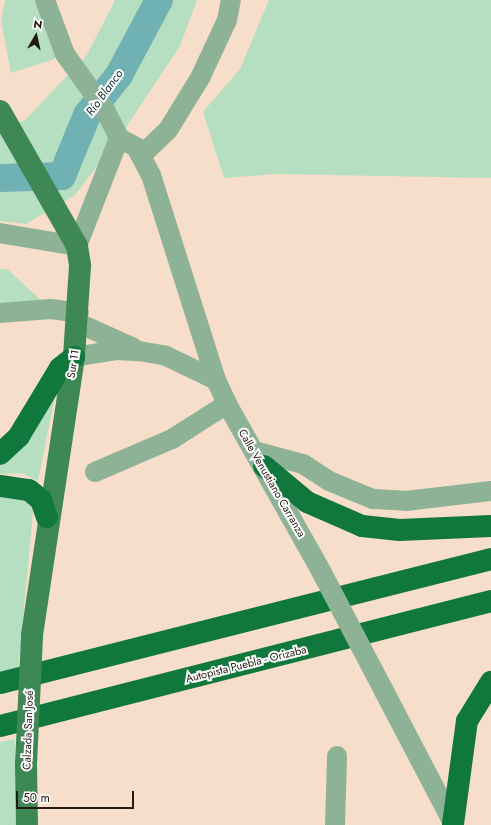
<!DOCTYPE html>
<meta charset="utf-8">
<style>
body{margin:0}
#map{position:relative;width:491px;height:825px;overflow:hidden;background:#f7decb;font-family:Jost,sans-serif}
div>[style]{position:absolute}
.green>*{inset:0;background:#b6dfc1}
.river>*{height:28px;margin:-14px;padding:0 14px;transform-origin:14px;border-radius:14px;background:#70b2b4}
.minor>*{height:20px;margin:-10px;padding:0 10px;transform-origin:10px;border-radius:10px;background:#8eb296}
.major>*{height:22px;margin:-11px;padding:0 11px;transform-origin:11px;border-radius:11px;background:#3e8855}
.highway>*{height:22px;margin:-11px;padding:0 11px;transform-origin:11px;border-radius:11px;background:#11783d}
.minor-bridge>*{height:20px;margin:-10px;padding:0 10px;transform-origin:10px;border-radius:10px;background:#8eb296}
.major-bridge>*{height:22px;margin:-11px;padding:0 11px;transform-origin:11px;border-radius:11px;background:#3e8855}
span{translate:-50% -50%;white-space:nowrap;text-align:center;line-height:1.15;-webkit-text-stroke:4px #fff;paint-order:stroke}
.street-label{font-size:11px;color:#221912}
.water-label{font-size:12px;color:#0d2f30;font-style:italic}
.north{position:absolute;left:16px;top:16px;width:40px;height:40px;-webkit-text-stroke:3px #fff;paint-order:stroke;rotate:9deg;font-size:11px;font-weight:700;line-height:16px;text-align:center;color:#221912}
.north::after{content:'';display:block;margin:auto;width:14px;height:18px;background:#221912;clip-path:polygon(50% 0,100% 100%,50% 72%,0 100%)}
.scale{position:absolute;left:16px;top:791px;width:118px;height:18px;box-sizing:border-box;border:2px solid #221912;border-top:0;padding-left:5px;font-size:12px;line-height:14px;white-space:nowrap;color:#221912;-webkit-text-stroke:3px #fff;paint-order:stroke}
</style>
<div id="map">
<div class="green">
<i style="clip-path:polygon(5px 0,40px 0,59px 46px,55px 59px,11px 73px,1px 21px)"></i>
<i style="clip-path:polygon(115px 0,197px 0,180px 46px,119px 138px,75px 195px,26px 224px,0 221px,0 126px,24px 121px,87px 55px)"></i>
<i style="clip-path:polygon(269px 0,491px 0,491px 178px,275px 174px,224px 178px,203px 112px,240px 69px)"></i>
<i style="clip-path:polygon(0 269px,7px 269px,44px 303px,0 303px)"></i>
<i style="clip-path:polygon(57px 386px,38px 481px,22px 473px,0 474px,0 463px)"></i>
<i style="clip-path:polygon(0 493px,30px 501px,33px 513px,18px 671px,0 673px)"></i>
<i style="clip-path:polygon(15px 739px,16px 825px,0 825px,0 742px)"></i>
</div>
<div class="river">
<i style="left:0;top:178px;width:62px;rotate:-1.8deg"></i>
<i style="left:62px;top:176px;width:66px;rotate:-67.7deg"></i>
<i style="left:87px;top:115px;width:51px;rotate:-51.3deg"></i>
<i style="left:119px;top:75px;width:85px;rotate:-61.9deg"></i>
</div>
<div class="minor">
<i style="left:45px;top:0;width:58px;rotate:69.7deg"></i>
<i style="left:65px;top:54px;width:69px;rotate:54.5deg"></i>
<i style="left:105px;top:110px;width:31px;rotate:63deg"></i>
<i style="left:119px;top:138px;width:19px;rotate:28deg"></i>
<i style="left:136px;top:147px;width:32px;rotate:62deg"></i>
<i style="left:151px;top:175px;width:215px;rotate:72.4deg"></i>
<i style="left:216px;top:380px;width:26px;rotate:65deg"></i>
<i style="left:227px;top:404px;width:192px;rotate:60.6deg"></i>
<i style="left:141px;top:156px;width:37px;rotate:-44deg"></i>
<i style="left:168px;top:130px;width:61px;rotate:-58.4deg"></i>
<i style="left:200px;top:78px;width:64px;rotate:-65deg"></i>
<i style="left:227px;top:20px;width:20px;rotate:-79deg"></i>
<i style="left:0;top:233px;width:78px;rotate:9.6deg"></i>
<i style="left:77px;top:246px;width:116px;rotate:-68.7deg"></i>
<i style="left:0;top:313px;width:51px;rotate:-4.5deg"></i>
<i style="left:51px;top:309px;width:28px;rotate:8deg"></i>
<i style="left:78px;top:323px;width:61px;rotate:24.1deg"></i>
<i style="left:74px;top:357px;width:44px;rotate:-9.2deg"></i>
<i style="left:117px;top:350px;width:22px;rotate:3deg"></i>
<i style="left:139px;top:351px;width:27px;rotate:10deg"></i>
<i style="left:166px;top:356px;width:55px;rotate:25.6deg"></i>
<i style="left:254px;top:451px;width:51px;rotate:14.9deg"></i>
<i style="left:303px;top:464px;width:31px;rotate:33deg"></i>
<i style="left:329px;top:481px;width:48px;rotate:22.2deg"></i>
<i style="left:373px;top:499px;width:33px;rotate:3deg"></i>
<i style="left:406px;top:501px;width:86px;rotate:-6.7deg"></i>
<i style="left:95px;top:472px;width:84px;rotate:-23.2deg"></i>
<i style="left:172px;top:439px;width:65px;rotate:-32.5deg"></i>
<i style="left:384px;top:691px;width:151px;rotate:62.4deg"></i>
<i style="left:335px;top:825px;width:69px;rotate:-88.3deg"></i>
</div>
<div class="major">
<i style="left:0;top:111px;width:155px;rotate:60.3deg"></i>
<i style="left:77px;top:246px;width:20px;rotate:81deg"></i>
<i style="left:80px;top:266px;width:91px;rotate:93.8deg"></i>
<i style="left:74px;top:357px;width:281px;rotate:98.6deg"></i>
<i style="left:26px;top:764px;width:61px;rotate:89.1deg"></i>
</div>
<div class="highway">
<i style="left:0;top:454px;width:26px;rotate:-43deg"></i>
<i style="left:19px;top:436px;width:79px;rotate:-58.9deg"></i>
<i style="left:60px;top:368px;width:18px;rotate:-38deg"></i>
<i style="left:264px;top:466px;width:56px;rotate:39.9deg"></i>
<i style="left:307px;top:502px;width:60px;rotate:23.6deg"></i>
<i style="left:362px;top:526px;width:38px;rotate:6deg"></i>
<i style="left:400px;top:530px;width:91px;rotate:-2.5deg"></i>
<i style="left:0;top:486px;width:29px;rotate:8deg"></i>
<i style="left:29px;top:490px;width:16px;rotate:40deg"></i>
<i style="left:41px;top:500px;width:18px;rotate:71deg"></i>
<i style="left:0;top:683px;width:506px;rotate:-14.17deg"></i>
<i style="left:0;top:726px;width:507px;rotate:-14.28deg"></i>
<i style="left:453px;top:824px;width:104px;rotate:-82.3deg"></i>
<i style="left:467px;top:721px;width:46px;rotate:-58.4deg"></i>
</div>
<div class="minor-bridge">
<i style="left:321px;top:571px;width:136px;rotate:62.3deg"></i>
</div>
<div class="major-bridge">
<i style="left:26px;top:764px;width:129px;rotate:-87.3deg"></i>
</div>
<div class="street-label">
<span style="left:73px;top:364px;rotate:-81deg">Sur 11</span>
<span style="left:272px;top:483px;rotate:60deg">Calle Venustiano Carranza</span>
<span style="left:246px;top:664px;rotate:-14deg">Autopista Puebla - Orizaba</span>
<span style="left:28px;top:730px;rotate:-88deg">Calzada San José</span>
</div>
<div class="water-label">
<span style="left:105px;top:93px;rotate:-54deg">Río Blanco</span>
</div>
<div class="north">N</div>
<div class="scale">50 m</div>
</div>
